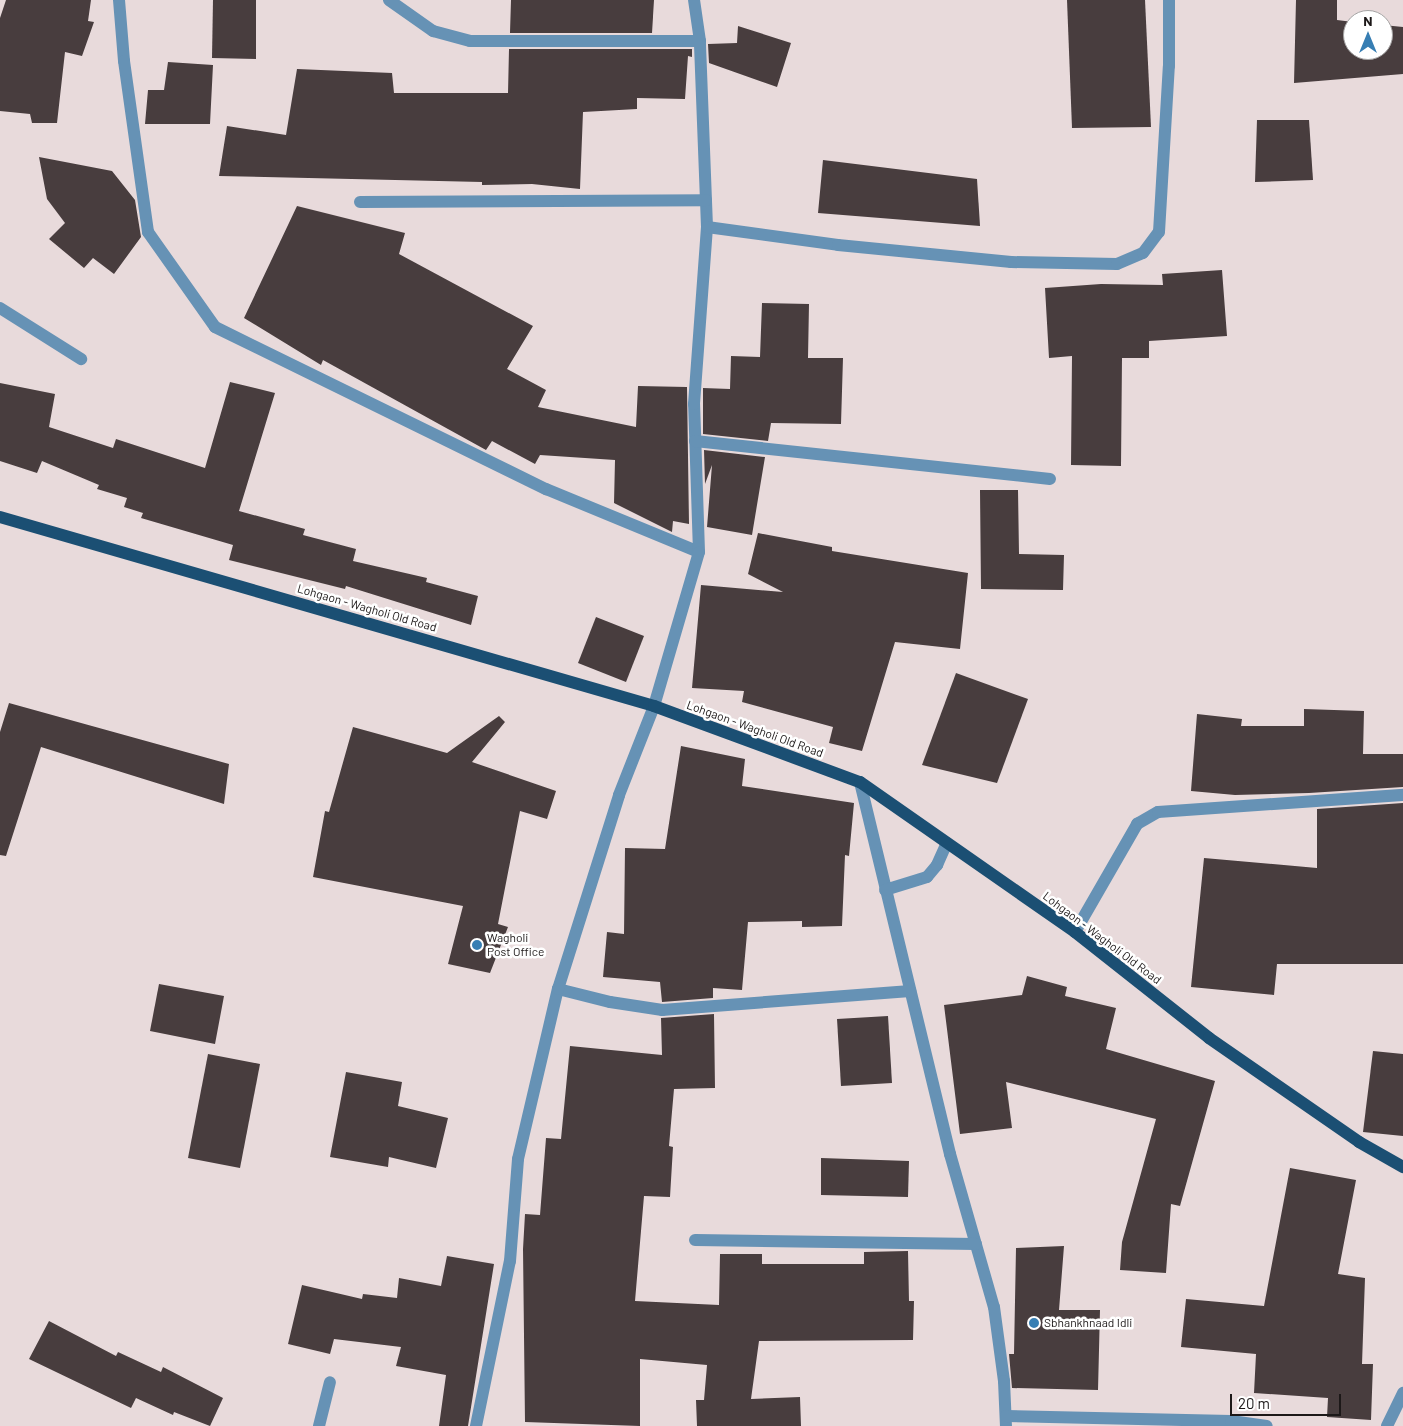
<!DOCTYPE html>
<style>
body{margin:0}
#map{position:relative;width:1403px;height:1426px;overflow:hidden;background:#e8dadb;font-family:Barlow,sans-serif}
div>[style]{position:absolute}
.building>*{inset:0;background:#483d3e}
.minor>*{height:12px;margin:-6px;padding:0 6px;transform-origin:6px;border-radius:6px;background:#6692b5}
.major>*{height:12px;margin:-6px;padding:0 6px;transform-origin:6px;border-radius:6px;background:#1b4f73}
.dots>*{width:14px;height:14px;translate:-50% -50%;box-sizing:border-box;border:2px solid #fff;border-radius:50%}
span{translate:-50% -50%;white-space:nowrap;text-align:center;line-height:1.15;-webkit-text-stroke:5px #fff;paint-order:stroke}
.street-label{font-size:12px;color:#1c1818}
.poi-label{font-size:12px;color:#1c1818}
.left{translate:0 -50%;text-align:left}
.north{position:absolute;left:1343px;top:10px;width:50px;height:50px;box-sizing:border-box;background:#fff;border:1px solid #a4a3a3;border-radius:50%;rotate:0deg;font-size:14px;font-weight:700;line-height:20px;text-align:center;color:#1c1818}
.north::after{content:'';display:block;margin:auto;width:18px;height:22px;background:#377eb3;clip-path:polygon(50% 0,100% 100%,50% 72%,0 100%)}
.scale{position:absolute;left:1230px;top:1394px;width:111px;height:22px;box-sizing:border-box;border:2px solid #1c1818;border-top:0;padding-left:6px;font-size:15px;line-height:18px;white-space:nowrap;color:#1c1818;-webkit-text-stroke:4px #fff;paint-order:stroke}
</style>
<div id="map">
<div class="building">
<i style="clip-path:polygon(6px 0,91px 0,88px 21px,94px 22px,82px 56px,65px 52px,57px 123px,32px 123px,30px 114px,0 111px,0 18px)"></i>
<i style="clip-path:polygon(213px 0,256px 0,256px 59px,212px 58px)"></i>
<i style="clip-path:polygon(511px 0,654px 0,652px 33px,510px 33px)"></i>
<i style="clip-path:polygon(1067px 0,1145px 0,1151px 127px,1072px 128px)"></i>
<i style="clip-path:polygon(1296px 0,1337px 0,1337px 20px,1353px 22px,1353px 50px,1383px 50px,1383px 25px,1403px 27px,1403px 74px,1294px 83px)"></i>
<i style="clip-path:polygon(738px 26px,791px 43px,777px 87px,709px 63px,708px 44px,737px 43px)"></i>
<i style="clip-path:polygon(509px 49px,692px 49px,692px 57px,688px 56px,685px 99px,637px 98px,637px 109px,583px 112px,580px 189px,532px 184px,482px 185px,482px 182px,219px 176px,227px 126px,286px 135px,297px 69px,392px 73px,394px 93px,508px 93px)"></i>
<i style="clip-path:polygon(168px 62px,213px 65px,210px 124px,145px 124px,148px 90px,164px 90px)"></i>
<i style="clip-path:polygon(1257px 120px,1309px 120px,1313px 180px,1255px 182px)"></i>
<i style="clip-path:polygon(39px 157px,112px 171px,135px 200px,141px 237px,114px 274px,93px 258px,84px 268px,49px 239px,65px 223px,47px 199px)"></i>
<i style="clip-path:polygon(823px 160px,977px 179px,980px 226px,818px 213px)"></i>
<i style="clip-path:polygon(297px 206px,405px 233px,399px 254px,533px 326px,507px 369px,546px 390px,538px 407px,636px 427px,638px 386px,687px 387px,689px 524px,673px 521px,672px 532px,614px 503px,615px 460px,540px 455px,535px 464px,492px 441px,486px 450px,323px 360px,321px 365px,244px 318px)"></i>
<i style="clip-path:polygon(1222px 270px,1227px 336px,1149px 341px,1149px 358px,1122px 358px,1121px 466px,1071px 465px,1072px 356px,1049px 358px,1045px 288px,1101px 284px,1163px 285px,1162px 274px)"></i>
<i style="clip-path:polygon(762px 303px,809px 304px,808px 358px,843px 358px,841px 424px,771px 423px,768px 441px,703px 434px,703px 388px,730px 389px,731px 356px,760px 357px)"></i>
<i style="clip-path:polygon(230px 382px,275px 393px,239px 511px,305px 529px,303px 535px,356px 549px,353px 561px,427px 578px,426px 582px,478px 596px,471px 625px,346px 586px,345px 589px,229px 560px,233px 545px,141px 518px,143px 513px,124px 507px,127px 498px,97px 489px,99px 485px,42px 461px,37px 473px,0 461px,0 383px,55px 394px,49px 427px,113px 448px,116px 439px,205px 468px)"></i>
<i style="clip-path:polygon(704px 450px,765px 457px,752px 535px,707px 527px,712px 465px,705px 484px)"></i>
<i style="clip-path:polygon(980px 490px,1018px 490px,1019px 554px,1064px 555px,1063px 590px,981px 589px)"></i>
<i style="clip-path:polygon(758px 533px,832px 547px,832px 551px,968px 573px,960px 649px,895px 642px,862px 751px,829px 743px,833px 727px,742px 702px,744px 691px,692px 688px,701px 585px,783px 592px,748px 574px)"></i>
<i style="clip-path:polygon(596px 617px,644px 636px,626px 682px,578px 663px)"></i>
<i style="clip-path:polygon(956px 673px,1028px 699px,997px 783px,922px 765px)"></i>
<i style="clip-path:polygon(9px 703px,229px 764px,224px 804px,41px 747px,6px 856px,0 855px,0 732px)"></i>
<i style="clip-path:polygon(1304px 709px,1364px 711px,1363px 754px,1403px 754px,1403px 787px,1309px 793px,1235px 795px,1191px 791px,1197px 714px,1242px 719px,1241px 726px,1304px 726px)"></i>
<i style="clip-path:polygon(499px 716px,505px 722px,472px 762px,556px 791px,547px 819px,520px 811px,498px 924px,508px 927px,490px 973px,448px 964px,463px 906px,313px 877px,325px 811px,329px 812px,353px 727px,447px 753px)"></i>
<i style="clip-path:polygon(681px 746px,745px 759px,742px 786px,854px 803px,849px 856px,845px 855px,842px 926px,802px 927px,802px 921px,748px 922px,742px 990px,713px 988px,713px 998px,662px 1002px,660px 982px,603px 977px,607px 932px,624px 934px,625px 848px,665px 849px)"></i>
<i style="clip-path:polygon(1403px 803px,1403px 964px,1277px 964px,1274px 995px,1191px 987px,1204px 858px,1317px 868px,1317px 809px)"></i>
<i style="clip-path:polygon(1027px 976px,1067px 987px,1065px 996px,1116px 1008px,1106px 1049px,1215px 1081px,1180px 1206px,1171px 1204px,1166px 1273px,1120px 1270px,1122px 1242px,1156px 1119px,1006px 1082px,1012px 1128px,960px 1134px,944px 1005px,1022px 995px)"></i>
<i style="clip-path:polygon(159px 984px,224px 996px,215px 1044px,150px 1031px)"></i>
<i style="clip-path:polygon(714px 1014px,715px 1088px,674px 1089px,669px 1146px,673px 1147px,670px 1197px,644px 1196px,635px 1301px,719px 1305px,720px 1254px,762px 1254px,762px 1264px,864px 1264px,864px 1252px,908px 1251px,909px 1301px,914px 1301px,913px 1340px,759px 1341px,751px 1399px,800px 1397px,801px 1426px,697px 1426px,696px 1400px,704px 1400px,707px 1365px,640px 1359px,640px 1426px,525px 1422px,523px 1249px,525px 1214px,540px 1215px,546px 1138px,561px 1139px,570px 1046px,662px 1055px,661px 1018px)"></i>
<i style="clip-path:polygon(888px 1016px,892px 1083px,841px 1086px,837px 1019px)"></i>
<i style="clip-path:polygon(1373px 1051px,1403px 1054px,1403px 1136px,1363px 1132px)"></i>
<i style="clip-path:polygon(208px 1054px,260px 1064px,240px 1168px,188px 1158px)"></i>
<i style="clip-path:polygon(346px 1072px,402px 1082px,398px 1106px,448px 1118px,436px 1168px,389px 1157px,388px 1167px,330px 1157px)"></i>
<i style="clip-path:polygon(821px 1158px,909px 1161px,908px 1197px,821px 1195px)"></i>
<i style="clip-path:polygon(1290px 1168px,1356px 1180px,1338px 1274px,1365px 1278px,1362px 1364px,1373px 1364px,1371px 1420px,1327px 1417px,1328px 1398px,1254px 1393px,1256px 1354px,1181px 1347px,1186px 1299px,1264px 1306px)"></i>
<i style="clip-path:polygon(1064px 1246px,1059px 1310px,1100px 1310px,1098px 1390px,1012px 1388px,1009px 1354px,1014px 1354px,1016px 1248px)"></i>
<i style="clip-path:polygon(447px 1256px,494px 1264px,468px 1426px,439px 1426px,446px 1375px,396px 1366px,401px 1347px,334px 1339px,330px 1354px,288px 1344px,302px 1285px,362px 1299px,363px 1294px,397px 1298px,399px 1278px,441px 1286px)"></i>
<i style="clip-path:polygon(49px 1321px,116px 1356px,118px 1352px,161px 1372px,163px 1367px,223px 1398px,210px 1426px,174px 1412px,173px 1415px,136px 1398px,131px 1408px,29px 1359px)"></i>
</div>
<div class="minor">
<i style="left:119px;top:0;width:61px;rotate:85.3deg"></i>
<i style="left:124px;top:61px;width:173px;rotate:82deg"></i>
<i style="left:148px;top:232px;width:116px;rotate:54.8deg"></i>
<i style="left:215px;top:327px;width:369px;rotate:26.1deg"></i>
<i style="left:546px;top:489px;width:165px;rotate:22.4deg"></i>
<i style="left:699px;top:552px;width:148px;rotate:-91.9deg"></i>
<i style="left:694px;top:404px;width:177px;rotate:-85.8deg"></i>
<i style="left:707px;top:227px;width:186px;rotate:-92.2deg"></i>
<i style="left:700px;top:41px;width:41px;rotate:-98.3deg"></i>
<i style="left:389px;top:0;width:54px;rotate:35.2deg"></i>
<i style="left:433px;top:31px;width:38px;rotate:15deg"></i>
<i style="left:470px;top:41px;width:230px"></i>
<i style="left:360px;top:202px;width:346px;rotate:-0.3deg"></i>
<i style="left:707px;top:227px;width:132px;rotate:7.8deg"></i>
<i style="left:838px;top:245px;width:174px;rotate:5.6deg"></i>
<i style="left:1011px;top:262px;width:106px;rotate:1.1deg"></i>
<i style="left:1117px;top:264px;width:28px;rotate:-23deg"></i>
<i style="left:1143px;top:253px;width:26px;rotate:-53deg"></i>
<i style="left:1159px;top:232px;width:166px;rotate:-86.6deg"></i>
<i style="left:1169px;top:66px;width:66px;rotate:-90deg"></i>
<i style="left:0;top:308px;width:96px;rotate:32.2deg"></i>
<i style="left:695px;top:441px;width:357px;rotate:6.1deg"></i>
<i style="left:860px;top:782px;width:383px;rotate:76.4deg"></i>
<i style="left:950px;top:1154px;width:159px;rotate:74deg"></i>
<i style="left:994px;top:1307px;width:75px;rotate:82.3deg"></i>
<i style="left:1004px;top:1381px;width:45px;rotate:87.5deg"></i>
<i style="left:885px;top:890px;width:44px;rotate:-17.2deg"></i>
<i style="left:927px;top:877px;width:16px;rotate:-50deg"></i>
<i style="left:937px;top:865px;width:24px;rotate:-66deg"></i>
<i style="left:1075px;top:932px;width:125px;rotate:-60.1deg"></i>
<i style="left:1137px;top:824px;width:24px;rotate:-30deg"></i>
<i style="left:1158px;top:812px;width:246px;rotate:-4deg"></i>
<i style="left:558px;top:989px;width:54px;rotate:14deg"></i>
<i style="left:610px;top:1002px;width:53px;rotate:8.7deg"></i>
<i style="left:662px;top:1010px;width:249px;rotate:-4.4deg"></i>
<i style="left:695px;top:1240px;width:281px;rotate:0.8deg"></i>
<i style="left:1006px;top:1416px;width:225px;rotate:1.3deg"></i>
<i style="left:1231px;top:1421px;width:36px;rotate:8deg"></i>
<i style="left:319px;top:1426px;width:45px;rotate:-76deg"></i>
<i style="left:476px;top:1426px;width:168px;rotate:-78.4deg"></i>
<i style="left:510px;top:1261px;width:102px;rotate:-85.5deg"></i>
<i style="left:518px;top:1159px;width:175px;rotate:-76.8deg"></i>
<i style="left:558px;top:989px;width:203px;rotate:-72.5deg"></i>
<i style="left:619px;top:795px;width:96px;rotate:-68.5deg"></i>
<i style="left:654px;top:706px;width:160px;rotate:-73.7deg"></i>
<i style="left:1387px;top:1426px;width:37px;rotate:-64deg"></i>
</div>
<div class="major">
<i style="left:0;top:517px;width:681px;rotate:16.12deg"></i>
<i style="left:654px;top:706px;width:220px;rotate:20.3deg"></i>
<i style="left:860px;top:782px;width:262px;rotate:34.9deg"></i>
<i style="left:1075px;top:932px;width:171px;rotate:38.3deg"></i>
<i style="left:1209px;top:1038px;width:183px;rotate:34.7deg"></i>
<i style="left:1359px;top:1142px;width:51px;rotate:29.6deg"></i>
</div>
<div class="dots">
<i style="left:477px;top:945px;background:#377eb3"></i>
<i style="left:1034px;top:1323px;background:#377eb3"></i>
</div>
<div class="street-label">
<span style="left:367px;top:608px;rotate:16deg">Lohgaon - Wagholi Old Road</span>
<span style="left:755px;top:729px;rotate:20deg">Lohgaon - Wagholi Old Road</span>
<span style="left:1102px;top:938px;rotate:37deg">Lohgaon - Wagholi Old Road</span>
</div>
<div class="poi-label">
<span class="left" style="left:487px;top:945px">Wagholi<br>Post Office</span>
<span class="left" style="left:1044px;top:1323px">Sbhankhnaad Idli</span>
</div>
<div class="north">N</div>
<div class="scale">20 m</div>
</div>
